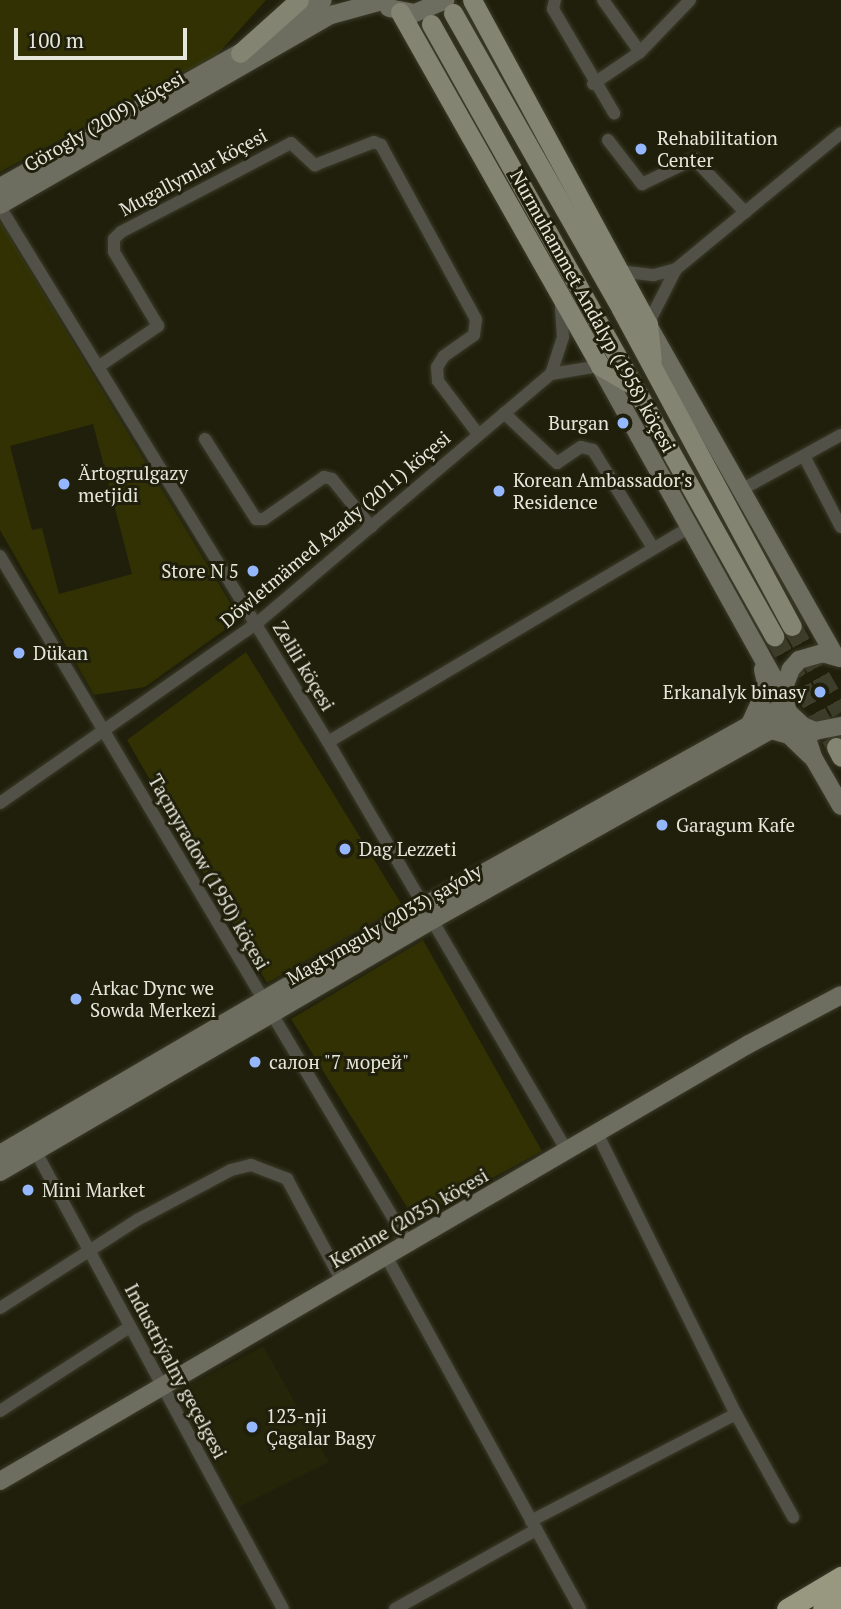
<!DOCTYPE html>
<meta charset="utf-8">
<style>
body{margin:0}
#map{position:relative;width:841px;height:1609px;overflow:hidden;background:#1f1f0c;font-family:"PT Serif",serif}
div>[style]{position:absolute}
.built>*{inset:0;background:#25250a}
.green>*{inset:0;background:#313103}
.primary-tunnel>*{height:19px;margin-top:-9.5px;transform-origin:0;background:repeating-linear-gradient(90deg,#3d3d2b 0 19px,transparent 0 29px)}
.roads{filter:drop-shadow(0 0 2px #3b3b29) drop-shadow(0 0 2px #3b3b29)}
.street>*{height:12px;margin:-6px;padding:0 6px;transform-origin:6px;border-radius:6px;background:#515148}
.secondary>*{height:18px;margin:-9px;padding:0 9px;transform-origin:9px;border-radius:9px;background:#6d6e5f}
.primary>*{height:19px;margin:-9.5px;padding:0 9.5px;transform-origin:9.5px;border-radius:9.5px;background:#838471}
.highway>*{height:21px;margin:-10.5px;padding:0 10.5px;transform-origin:10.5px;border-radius:10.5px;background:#989881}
.dots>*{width:19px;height:19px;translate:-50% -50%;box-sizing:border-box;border:4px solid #1f1f0c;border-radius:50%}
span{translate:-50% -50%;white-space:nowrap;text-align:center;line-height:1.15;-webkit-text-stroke:6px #1f1f0c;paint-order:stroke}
.street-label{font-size:19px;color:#e6e7db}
.poi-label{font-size:19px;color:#e6e7db}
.left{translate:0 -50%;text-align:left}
.right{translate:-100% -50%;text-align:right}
.scale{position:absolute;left:14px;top:28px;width:173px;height:32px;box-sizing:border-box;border:4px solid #e6e7db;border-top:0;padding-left:9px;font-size:21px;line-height:24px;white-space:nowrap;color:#e6e7db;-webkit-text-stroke:5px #1f1f0c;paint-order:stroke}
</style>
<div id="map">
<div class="built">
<i style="clip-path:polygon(263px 1346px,329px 1462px,239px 1507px,175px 1393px)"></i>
</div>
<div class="green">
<i style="clip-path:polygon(0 0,266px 0,217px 55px,0 172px)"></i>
<i style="clip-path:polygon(evenodd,0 221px,240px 619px,145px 687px,94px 695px,0 530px,0 221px,93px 424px,132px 574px,59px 594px,42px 528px,32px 530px,10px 446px,93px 424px)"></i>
<i style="clip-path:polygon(246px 652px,402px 905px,267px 983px,127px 740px)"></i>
<i style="clip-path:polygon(423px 940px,542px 1151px,415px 1220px,291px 1019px)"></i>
</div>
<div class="primary-tunnel">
<i style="left:792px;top:626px;width:99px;rotate:60.3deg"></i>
<i style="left:774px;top:636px;width:127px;rotate:60.8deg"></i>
</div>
<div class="roads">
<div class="street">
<i style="left:555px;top:0;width:9px;rotate:103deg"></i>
<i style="left:553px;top:9px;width:121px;rotate:59.6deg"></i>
<i style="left:603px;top:0;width:64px;rotate:54.6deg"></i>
<i style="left:593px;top:84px;width:57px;rotate:-34.2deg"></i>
<i style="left:640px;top:52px;width:72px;rotate:-46.1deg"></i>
<i style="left:608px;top:140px;width:56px;rotate:52.3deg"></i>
<i style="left:642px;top:184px;width:58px;rotate:-25.7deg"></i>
<i style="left:694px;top:159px;width:74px;rotate:46.1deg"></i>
<i style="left:0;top:207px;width:628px;rotate:58.49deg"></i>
<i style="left:328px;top:742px;width:472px;rotate:59.7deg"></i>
<i style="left:619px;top:271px;width:35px;rotate:7deg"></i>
<i style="left:654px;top:275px;width:23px;rotate:-15deg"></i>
<i style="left:648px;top:324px;width:62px;rotate:-63deg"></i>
<i style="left:676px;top:269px;width:214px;rotate:-39.5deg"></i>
<i style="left:98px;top:367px;width:73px;rotate:-34.3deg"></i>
<i style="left:158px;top:326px;width:86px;rotate:-120.7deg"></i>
<i style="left:114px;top:252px;width:13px;rotate:-90deg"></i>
<i style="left:114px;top:239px;width:10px;rotate:-45deg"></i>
<i style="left:121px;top:232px;width:192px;rotate:-27.6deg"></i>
<i style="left:291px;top:143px;width:33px;rotate:43deg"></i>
<i style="left:315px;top:165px;width:63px;rotate:-21.3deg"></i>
<i style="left:374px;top:142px;width:8px;rotate:23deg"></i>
<i style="left:381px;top:145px;width:198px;rotate:61.4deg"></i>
<i style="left:476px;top:319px;width:16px;rotate:97deg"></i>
<i style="left:474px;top:335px;width:37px;rotate:145deg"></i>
<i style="left:444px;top:356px;width:13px;rotate:122deg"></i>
<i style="left:437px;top:367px;width:14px;rotate:86deg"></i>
<i style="left:438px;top:381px;width:66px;rotate:53deg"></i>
<i style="left:551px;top:374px;width:39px;rotate:-72deg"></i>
<i style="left:563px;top:337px;width:30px;rotate:-94deg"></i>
<i style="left:504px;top:413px;width:73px;rotate:43.3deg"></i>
<i style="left:557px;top:463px;width:29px;rotate:-34deg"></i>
<i style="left:581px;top:447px;width:12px;rotate:14deg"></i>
<i style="left:593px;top:450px;width:115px;rotate:58.5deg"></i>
<i style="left:205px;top:439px;width:95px;rotate:57.5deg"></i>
<i style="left:256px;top:519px;width:8px"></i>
<i style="left:264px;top:519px;width:73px;rotate:-35deg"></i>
<i style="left:324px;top:477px;width:8px;rotate:14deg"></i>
<i style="left:332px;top:479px;width:62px;rotate:50.9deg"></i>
<i style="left:804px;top:456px;width:80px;rotate:62.5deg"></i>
<i style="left:741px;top:490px;width:114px;rotate:-28.8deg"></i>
<i style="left:0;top:556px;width:799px;rotate:59.29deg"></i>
<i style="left:328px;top:742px;width:420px;rotate:-30.7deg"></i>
<i style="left:0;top:803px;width:312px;rotate:-35deg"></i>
<i style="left:256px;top:624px;width:387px;rotate:-40.3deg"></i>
<i style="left:551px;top:374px;width:50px;rotate:-9.3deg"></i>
<i style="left:597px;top:1133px;width:313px;rotate:63.7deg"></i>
<i style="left:736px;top:1414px;width:118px;rotate:61deg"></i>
<i style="left:36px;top:1152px;width:519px;rotate:61.61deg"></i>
<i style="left:386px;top:1256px;width:403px;rotate:61.2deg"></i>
<i style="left:0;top:1308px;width:163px;rotate:-32.7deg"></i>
<i style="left:137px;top:1220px;width:106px;rotate:-28deg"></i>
<i style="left:231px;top:1170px;width:21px;rotate:-14deg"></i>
<i style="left:251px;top:1165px;width:39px;rotate:21deg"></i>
<i style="left:287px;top:1179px;width:116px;rotate:61.7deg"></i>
<i style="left:0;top:1411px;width:155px;rotate:-32.9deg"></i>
<i style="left:531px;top:1521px;width:231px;rotate:-27.6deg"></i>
<i style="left:395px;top:1609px;width:162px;rotate:-29.3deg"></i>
</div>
<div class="secondary">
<i style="left:389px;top:8px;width:26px;rotate:11deg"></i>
<i style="left:415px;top:13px;width:33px;rotate:-23deg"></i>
<i style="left:0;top:187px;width:275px;rotate:-29.2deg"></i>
<i style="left:240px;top:53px;width:98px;rotate:-32.6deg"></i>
<i style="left:0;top:205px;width:382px;rotate:-29.9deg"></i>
<i style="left:331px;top:15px;width:50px;rotate:-15.2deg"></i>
<i style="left:649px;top:327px;width:378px;rotate:60.5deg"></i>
<i style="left:600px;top:366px;width:374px;rotate:60.9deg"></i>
<i style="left:840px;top:658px;width:18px;rotate:-164deg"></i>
<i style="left:823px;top:653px;width:25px;rotate:164deg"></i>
<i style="left:799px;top:660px;width:12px;rotate:132deg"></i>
<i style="left:791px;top:669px;width:26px;rotate:111deg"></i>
<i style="left:782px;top:693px;width:20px;rotate:72deg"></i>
<i style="left:788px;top:712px;width:21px;rotate:43deg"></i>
<i style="left:803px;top:726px;width:13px;rotate:23deg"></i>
<i style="left:815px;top:731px;width:26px;rotate:-11deg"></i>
<i style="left:750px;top:724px;width:41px;rotate:-65.3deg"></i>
<i style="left:767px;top:687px;width:18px;rotate:-103deg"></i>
<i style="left:803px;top:726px;width:35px;rotate:72deg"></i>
<i style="left:814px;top:759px;width:54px;rotate:60.1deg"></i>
<i style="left:768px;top:729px;width:22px;rotate:16deg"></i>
<i style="left:789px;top:735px;width:30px;rotate:44deg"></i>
<i style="left:0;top:1154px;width:493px;rotate:-30.3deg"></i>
<i style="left:426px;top:905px;width:411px;rotate:-29.1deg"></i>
<i style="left:0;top:1172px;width:502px;rotate:-30.24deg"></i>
<i style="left:434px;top:919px;width:411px;rotate:-29.3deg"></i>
<i style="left:0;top:1481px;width:867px;rotate:-30.26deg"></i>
<i style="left:749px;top:1044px;width:104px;rotate:-28deg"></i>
</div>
<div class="primary">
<i style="left:472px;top:0;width:369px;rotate:61.5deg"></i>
<i style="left:648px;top:324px;width:36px;rotate:84deg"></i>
<i style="left:400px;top:12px;width:407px;rotate:60.5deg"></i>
<i style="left:600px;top:366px;width:36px;rotate:30deg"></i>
<i style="left:453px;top:13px;width:340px;rotate:60.4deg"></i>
<i style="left:621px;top:309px;width:360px;rotate:61.7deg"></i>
<i style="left:431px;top:24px;width:702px;rotate:60.73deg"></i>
<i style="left:240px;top:53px;width:79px;rotate:-41.9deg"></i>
<i style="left:836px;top:747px;width:11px;rotate:63deg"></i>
</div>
<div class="highway">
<i style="left:787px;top:1609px;width:63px;rotate:-30.7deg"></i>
<i style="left:823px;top:1609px;width:21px;rotate:-31deg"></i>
</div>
</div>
<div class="dots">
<i style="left:641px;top:149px;background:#94b7fd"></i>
<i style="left:623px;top:423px;background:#94b7fd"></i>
<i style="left:64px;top:484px;background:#94b7fd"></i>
<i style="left:499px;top:491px;background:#94b7fd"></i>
<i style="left:253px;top:571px;background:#94b7fd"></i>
<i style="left:19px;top:653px;background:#94b7fd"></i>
<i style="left:820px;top:692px;background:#94b7fd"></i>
<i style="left:662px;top:825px;background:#94b7fd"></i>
<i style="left:345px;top:849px;background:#94b7fd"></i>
<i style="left:76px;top:999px;background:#94b7fd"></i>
<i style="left:255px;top:1062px;background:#94b7fd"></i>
<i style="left:28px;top:1190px;background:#94b7fd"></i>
<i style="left:252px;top:1427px;background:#94b7fd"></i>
</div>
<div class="street-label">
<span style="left:104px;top:121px;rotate:-30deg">Görogly (2009) köçesi</span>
<span style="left:193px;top:172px;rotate:-28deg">Mugallymlar köçesi</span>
<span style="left:593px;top:311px;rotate:61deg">Nurmuhammet Andalyp (1958) köçesi</span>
<span style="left:335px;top:529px;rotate:-40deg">Döwletmämed Azady (2011) köçesi</span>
<span style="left:304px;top:666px;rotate:59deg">Zelili köçesi</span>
<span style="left:209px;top:872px;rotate:60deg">Taçmyradow (1950) köçesi</span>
<span style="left:384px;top:924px;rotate:-30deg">Magtymguly (2033) şaýoly</span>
<span style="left:409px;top:1218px;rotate:-30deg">Kemine (2035) köçesi</span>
<span style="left:176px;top:1371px;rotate:62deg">Industriýalny geçelgesi</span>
</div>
<div class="poi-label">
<span class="left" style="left:657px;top:149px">Rehabilitation<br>Center</span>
<span class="right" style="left:609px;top:423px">Burgan</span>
<span class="left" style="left:78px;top:484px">Ärtogrulgazy<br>metjidi</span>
<span class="left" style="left:513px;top:491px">Korean Ambassador's<br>Residence</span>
<span class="right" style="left:239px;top:571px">Store N 5</span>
<span class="left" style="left:33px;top:653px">Dükan</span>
<span class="right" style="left:806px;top:692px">Erkanalyk binasy</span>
<span class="left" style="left:676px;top:825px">Garagum Kafe</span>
<span class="left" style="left:359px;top:849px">Dag Lezzeti</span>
<span class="left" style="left:90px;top:999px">Arkac Dync we<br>Sowda Merkezi</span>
<span class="left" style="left:269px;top:1062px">салон "7 морей"</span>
<span class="left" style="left:42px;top:1190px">Mini Market</span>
<span class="left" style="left:266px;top:1427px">123-nji<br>Çagalar Bagy</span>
</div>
<div class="scale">100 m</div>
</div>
